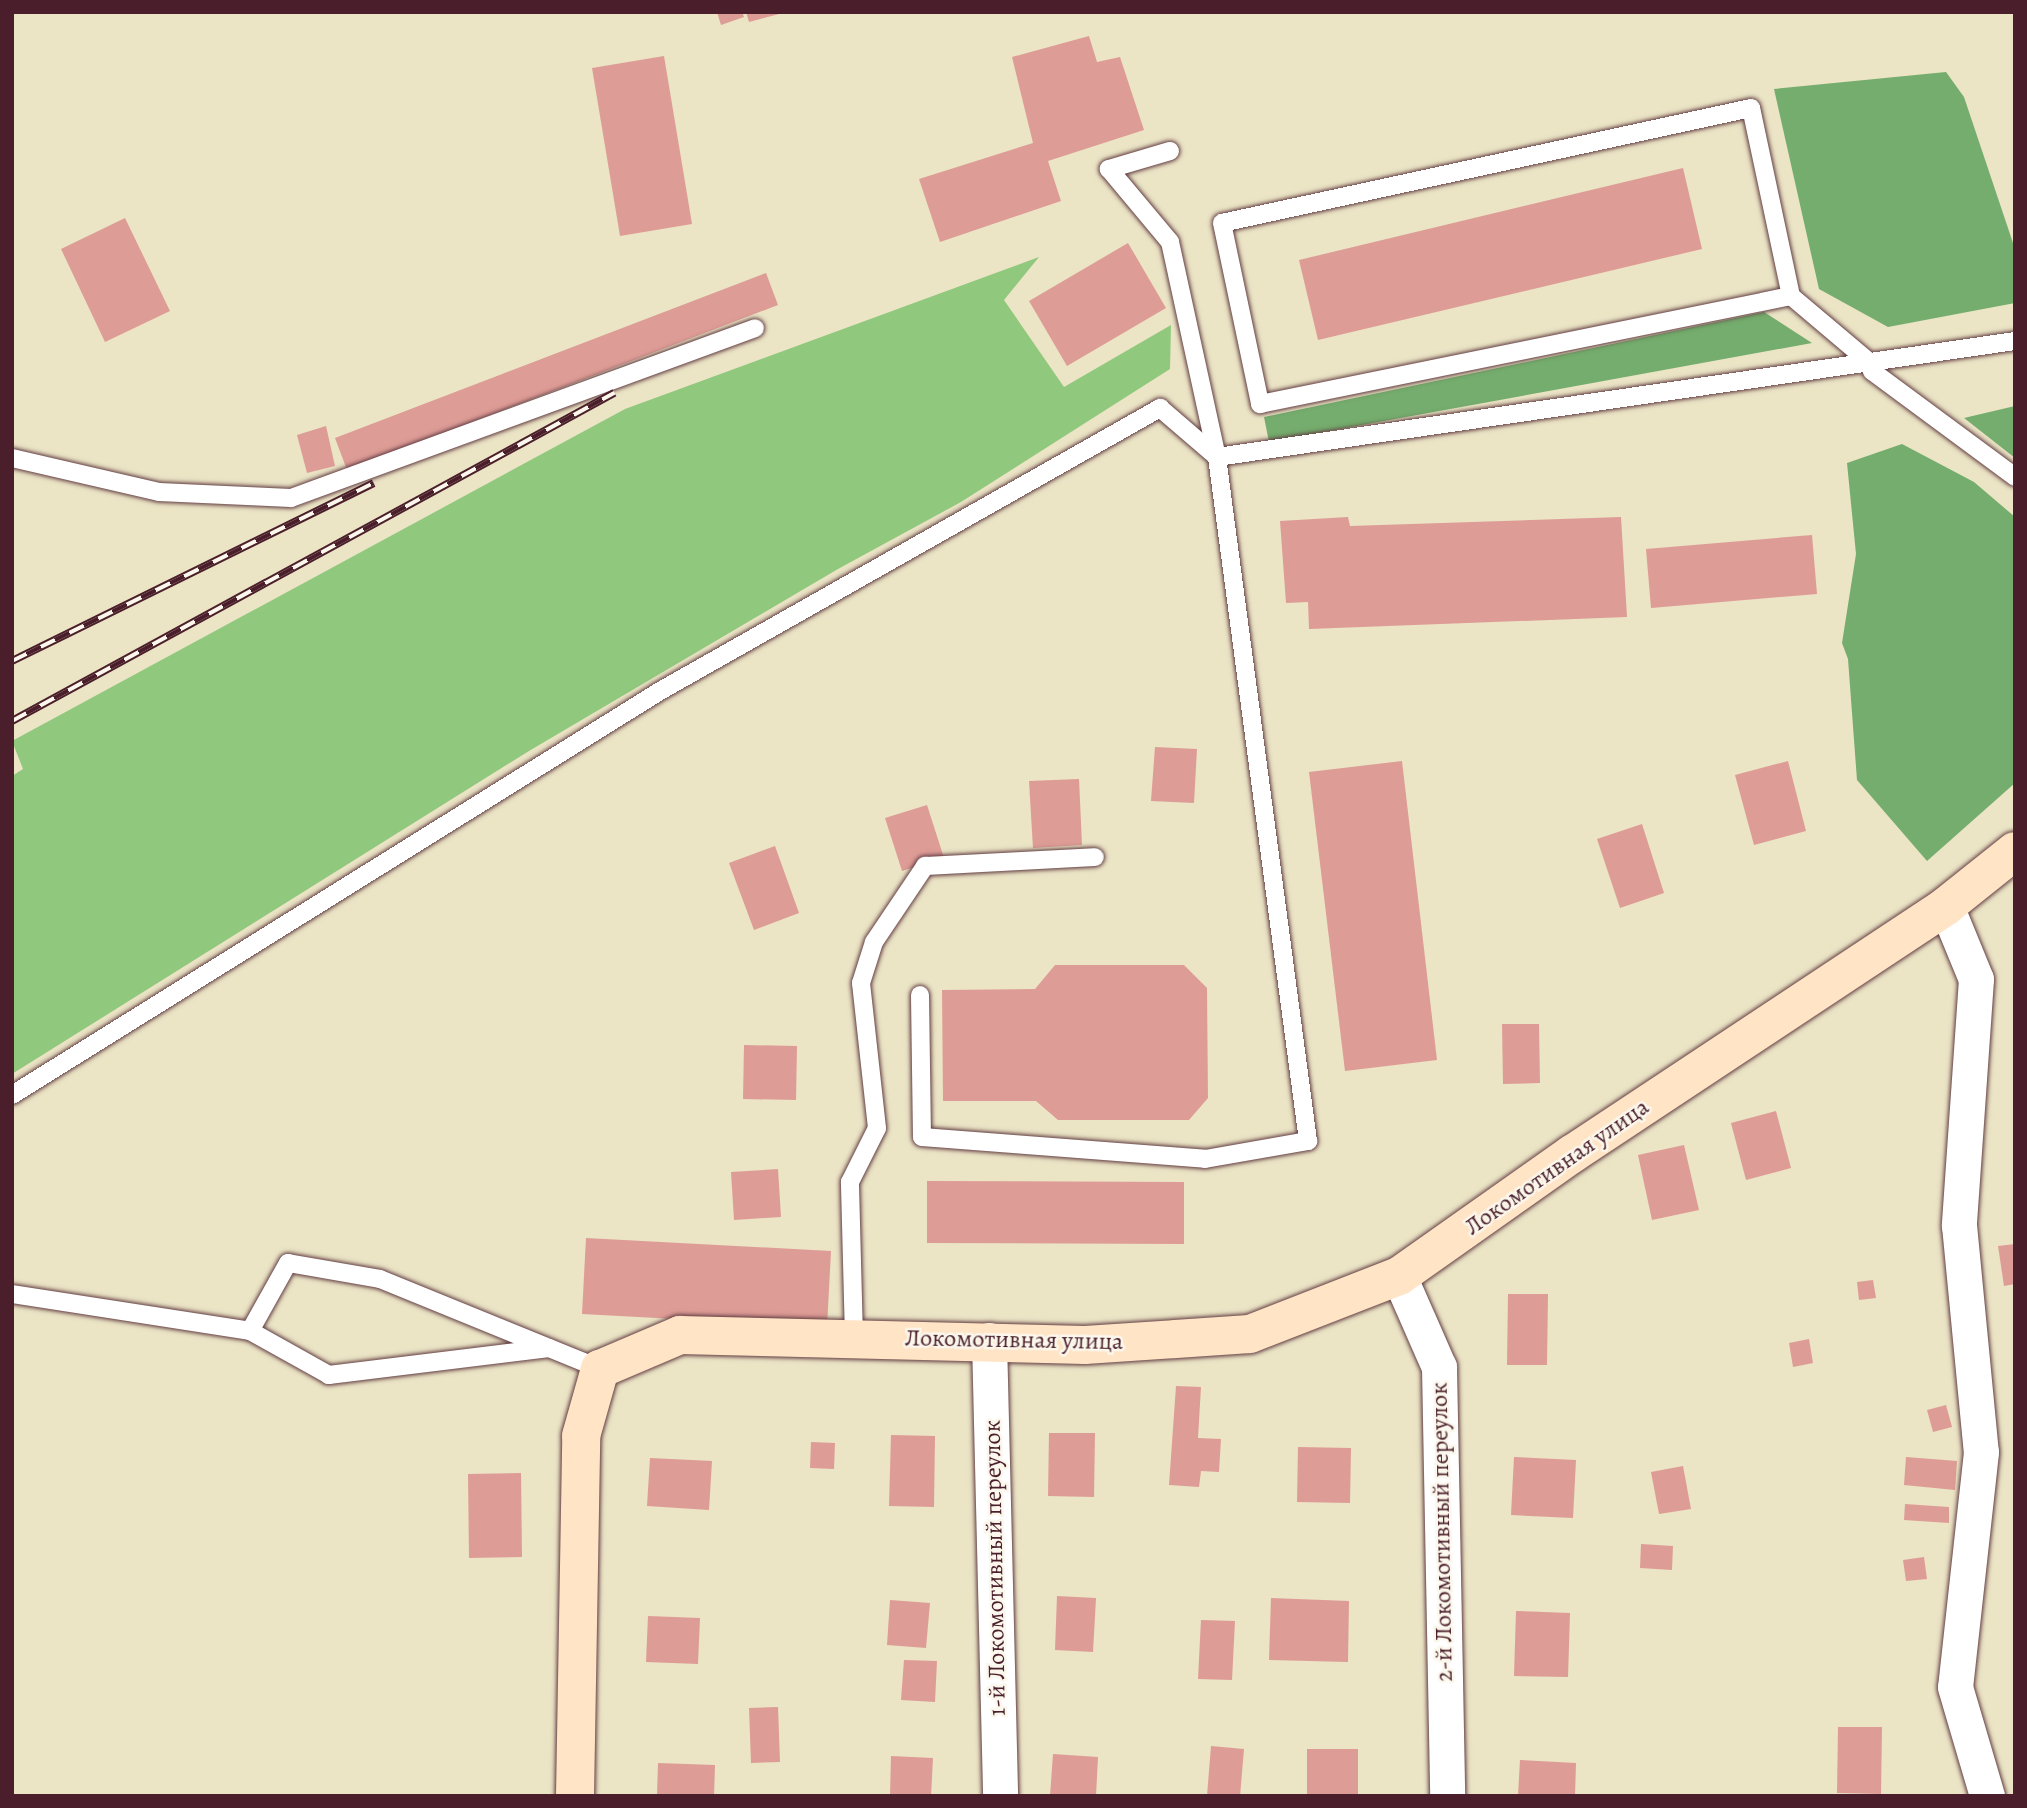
<!DOCTYPE html>
<meta charset="utf-8">
<style>
body{margin:0}
#map{position:relative;width:2027px;height:1808px;overflow:hidden;background:#ebe4c5;font-family:Alegreya,serif}
div>[style]{position:absolute}
.green>*{inset:0;background:#90c97e}
.forest>*{inset:0;background:#74ad6d}
.building>*{inset:0;background:#de9c96}
.roads{filter:drop-shadow(0 0 2px #623d42) drop-shadow(0 0 2px #623d42)}
.lane>*{height:18px;margin:-9px;padding:0 9px;transform-origin:9px;border-radius:9px;background:#fff}
.street>*{height:35px;margin:-17.5px;padding:0 17.5px;transform-origin:17.5px;border-radius:17.5px;background:#fff}
.secondary>*{height:38px;margin:-19px;padding:0 19px;transform-origin:19px;border-radius:19px;background:#ffe4c6}
.rail>*{height:8px;margin-top:-4px;transform-origin:0;background:repeating-linear-gradient(90deg,#fbf7ec 0 16px,#4a1f2b 0 32px);box-sizing:border-box;border-block:2px solid #4a1f2b}
span{translate:-50% -50%;white-space:nowrap;text-align:center;line-height:1.15;-webkit-text-stroke:5px #fbf7ec;paint-order:stroke}
.street-label{font-size:24px;color:#4a1f2b}
.frame{position:absolute;inset:0;border:14px solid #4a1f2b;pointer-events:none}
</style>
<div id="map">
<div class="green">
<i style="clip-path:polygon(1039px 257px,1004px 300px,1064px 387px,1171px 325px,1170px 369px,961px 502px,838px 569px,529px 751px,12px 1074px,12px 776px,23px 769px,12px 741px,625px 409px)"></i>
</div>
<div class="forest">
<i style="clip-path:polygon(1946px 72px,1964px 97px,2015px 249px,2015px 303px,1888px 327px,1819px 289px,1774px 89px)"></i>
<i style="clip-path:polygon(1764px 312px,1812px 343px,1269px 442px,1264px 417px)"></i>
<i style="clip-path:polygon(2015px 406px,2015px 458px,1964px 418px)"></i>
<i style="clip-path:polygon(1902px 444px,1974px 482px,2015px 517px,2015px 783px,1927px 861px,1857px 780px,1848px 659px,1842px 643px,1856px 554px,1847px 463px)"></i>
</div>
<div class="building">
<i style="clip-path:polygon(717px 12px,742px 12px,744px 17px,721px 25px)"></i>
<i style="clip-path:polygon(746px 12px,783px 12px,783px 13px,749px 22px)"></i>
<i style="clip-path:polygon(1089px 36px,1097px 62px,1120px 57px,1144px 130px,1048px 161px,1061px 201px,940px 242px,919px 179px,1033px 143px,1012px 57px)"></i>
<i style="clip-path:polygon(664px 56px,692px 224px,620px 236px,592px 68px)"></i>
<i style="clip-path:polygon(1683px 168px,1702px 249px,1318px 340px,1299px 260px)"></i>
<i style="clip-path:polygon(125px 218px,170px 311px,105px 342px,61px 249px)"></i>
<i style="clip-path:polygon(1128px 243px,1166px 308px,1067px 366px,1029px 301px)"></i>
<i style="clip-path:polygon(766px 273px,778px 305px,347px 470px,335px 438px)"></i>
<i style="clip-path:polygon(326px 426px,335px 466px,307px 473px,297px 435px)"></i>
<i style="clip-path:polygon(1348px 517px,1350px 526px,1621px 517px,1627px 617px,1309px 629px,1308px 602px,1286px 603px,1280px 521px)"></i>
<i style="clip-path:polygon(1812px 535px,1817px 594px,1651px 608px,1646px 549px)"></i>
<i style="clip-path:polygon(1155px 747px,1197px 749px,1194px 803px,1151px 801px)"></i>
<i style="clip-path:polygon(1402px 761px,1437px 1060px,1345px 1071px,1309px 772px)"></i>
<i style="clip-path:polygon(1788px 761px,1806px 831px,1754px 845px,1735px 775px)"></i>
<i style="clip-path:polygon(1079px 779px,1082px 845px,1033px 848px,1029px 781px)"></i>
<i style="clip-path:polygon(927px 805px,944px 858px,902px 871px,885px 818px)"></i>
<i style="clip-path:polygon(1642px 824px,1664px 893px,1620px 908px,1597px 839px)"></i>
<i style="clip-path:polygon(775px 846px,799px 913px,754px 930px,729px 863px)"></i>
<i style="clip-path:polygon(1055px 965px,1184px 965px,1207px 988px,1208px 1098px,1189px 1120px,1058px 1120px,1036px 1101px,943px 1101px,942px 990px,1035px 989px)"></i>
<i style="clip-path:polygon(1502px 1024px,1539px 1024px,1540px 1083px,1503px 1084px)"></i>
<i style="clip-path:polygon(744px 1045px,797px 1046px,796px 1100px,743px 1099px)"></i>
<i style="clip-path:polygon(1776px 1111px,1791px 1168px,1746px 1180px,1731px 1123px)"></i>
<i style="clip-path:polygon(1684px 1145px,1699px 1210px,1652px 1220px,1638px 1155px)"></i>
<i style="clip-path:polygon(778px 1169px,781px 1217px,734px 1220px,731px 1172px)"></i>
<i style="clip-path:polygon(927px 1181px,1184px 1182px,1184px 1244px,927px 1243px)"></i>
<i style="clip-path:polygon(586px 1238px,831px 1251px,827px 1327px,582px 1314px)"></i>
<i style="clip-path:polygon(2015px 1244px,2015px 1284px,2004px 1286px,1998px 1246px)"></i>
<i style="clip-path:polygon(1873px 1280px,1876px 1298px,1859px 1300px,1857px 1282px)"></i>
<i style="clip-path:polygon(1508px 1294px,1548px 1294px,1547px 1365px,1507px 1365px)"></i>
<i style="clip-path:polygon(1809px 1339px,1813px 1363px,1793px 1367px,1789px 1343px)"></i>
<i style="clip-path:polygon(1176px 1386px,1201px 1387px,1198px 1438px,1221px 1439px,1219px 1472px,1201px 1471px,1199px 1487px,1169px 1485px)"></i>
<i style="clip-path:polygon(1946px 1405px,1952px 1427px,1933px 1432px,1927px 1410px)"></i>
<i style="clip-path:polygon(1049px 1433px,1095px 1433px,1094px 1497px,1048px 1496px)"></i>
<i style="clip-path:polygon(891px 1435px,935px 1436px,934px 1507px,889px 1506px)"></i>
<i style="clip-path:polygon(811px 1442px,835px 1443px,834px 1469px,810px 1468px)"></i>
<i style="clip-path:polygon(1298px 1447px,1351px 1448px,1350px 1503px,1297px 1502px)"></i>
<i style="clip-path:polygon(1514px 1457px,1576px 1460px,1573px 1518px,1511px 1515px)"></i>
<i style="clip-path:polygon(1906px 1457px,1957px 1461px,1955px 1490px,1904px 1485px)"></i>
<i style="clip-path:polygon(650px 1458px,712px 1461px,709px 1510px,647px 1506px)"></i>
<i style="clip-path:polygon(1683px 1466px,1691px 1509px,1659px 1514px,1651px 1472px)"></i>
<i style="clip-path:polygon(521px 1473px,522px 1557px,469px 1558px,468px 1474px)"></i>
<i style="clip-path:polygon(1905px 1504px,1949px 1507px,1949px 1523px,1904px 1520px)"></i>
<i style="clip-path:polygon(1641px 1544px,1673px 1546px,1672px 1570px,1640px 1568px)"></i>
<i style="clip-path:polygon(1924px 1557px,1927px 1579px,1906px 1581px,1903px 1560px)"></i>
<i style="clip-path:polygon(1057px 1596px,1096px 1598px,1093px 1652px,1055px 1650px)"></i>
<i style="clip-path:polygon(1271px 1598px,1349px 1601px,1348px 1662px,1269px 1660px)"></i>
<i style="clip-path:polygon(890px 1600px,930px 1603px,926px 1648px,887px 1645px)"></i>
<i style="clip-path:polygon(1516px 1611px,1570px 1613px,1568px 1677px,1514px 1676px)"></i>
<i style="clip-path:polygon(648px 1616px,700px 1618px,698px 1664px,646px 1662px)"></i>
<i style="clip-path:polygon(1201px 1620px,1235px 1621px,1232px 1680px,1198px 1679px)"></i>
<i style="clip-path:polygon(904px 1660px,937px 1661px,935px 1702px,901px 1700px)"></i>
<i style="clip-path:polygon(778px 1707px,780px 1762px,751px 1763px,749px 1708px)"></i>
<i style="clip-path:polygon(1838px 1727px,1882px 1727px,1881px 1794px,1837px 1793px)"></i>
<i style="clip-path:polygon(1211px 1746px,1244px 1749px,1240px 1796px,1207px 1796px)"></i>
<i style="clip-path:polygon(1307px 1749px,1358px 1749px,1358px 1796px,1307px 1796px)"></i>
<i style="clip-path:polygon(1053px 1754px,1098px 1757px,1096px 1796px,1050px 1796px)"></i>
<i style="clip-path:polygon(891px 1756px,933px 1758px,931px 1796px,890px 1796px)"></i>
<i style="clip-path:polygon(1520px 1760px,1576px 1763px,1575px 1796px,1518px 1796px)"></i>
<i style="clip-path:polygon(658px 1763px,715px 1765px,714px 1796px,657px 1796px)"></i>
</div>
<div class="roads">
<div class="lane">
<i style="left:1170px;top:151px;width:64px;rotate:163.6deg"></i>
<i style="left:1109px;top:169px;width:95px;rotate:50.1deg"></i>
<i style="left:1170px;top:242px;width:220px;rotate:77.7deg"></i>
<i style="left:1791px;top:296px;width:192px;rotate:-102deg"></i>
<i style="left:1751px;top:108px;width:541px;rotate:167.74deg"></i>
<i style="left:1222px;top:223px;width:185px;rotate:78.1deg"></i>
<i style="left:1260px;top:404px;width:542px;rotate:-11.5deg"></i>
<i style="left:1791px;top:296px;width:101px;rotate:40.2deg"></i>
<i style="left:1868px;top:361px;width:11px;rotate:68deg"></i>
<i style="left:1872px;top:371px;width:178px;rotate:36.5deg"></i>
<i style="left:12px;top:458px;width:151px;rotate:13deg"></i>
<i style="left:159px;top:492px;width:132px;rotate:2.6deg"></i>
<i style="left:291px;top:498px;width:494px;rotate:-20.1deg"></i>
<i style="left:920px;top:995px;width:142px;rotate:89.2deg"></i>
<i style="left:922px;top:1137px;width:284px;rotate:4.4deg"></i>
<i style="left:1205px;top:1159px;width:105px;rotate:-9.9deg"></i>
<i style="left:1308px;top:1141px;width:690px;rotate:-97.58deg"></i>
<i style="left:1217px;top:457px;width:806px;rotate:-8.27deg"></i>
<i style="left:12px;top:1095px;width:764px;rotate:-31.94deg"></i>
<i style="left:660px;top:691px;width:575px;rotate:-29.51deg"></i>
<i style="left:1160px;top:408px;width:75px;rotate:40.7deg"></i>
<i style="left:12px;top:1294px;width:241px;rotate:8.8deg"></i>
<i style="left:854px;top:1338px;width:156px;rotate:-91.5deg"></i>
<i style="left:850px;top:1182px;width:60px;rotate:-63.4deg"></i>
<i style="left:877px;top:1128px;width:146px;rotate:-96.3deg"></i>
<i style="left:861px;top:983px;width:43px;rotate:-72.4deg"></i>
<i style="left:874px;top:942px;width:92px;rotate:-56.1deg"></i>
<i style="left:925px;top:866px;width:170px;rotate:-3deg"></i>
<i style="left:549px;top:1348px;width:222px;rotate:173deg"></i>
<i style="left:329px;top:1375px;width:90px;rotate:-150.9deg"></i>
<i style="left:250px;top:1331px;width:78px;rotate:-60.8deg"></i>
<i style="left:288px;top:1263px;width:93px;rotate:9.9deg"></i>
<i style="left:380px;top:1279px;width:238px;rotate:22.2deg"></i>
</div>
<div class="street">
<i style="left:1946px;top:906px;width:79px;rotate:67.7deg"></i>
<i style="left:1976px;top:979px;width:247px;rotate:94deg"></i>
<i style="left:1959px;top:1225px;width:228px;rotate:84.5deg"></i>
<i style="left:1981px;top:1452px;width:236px;rotate:96.3deg"></i>
<i style="left:1955px;top:1687px;width:114px;rotate:73.6deg"></i>
<i style="left:1399px;top:1276px;width:99px;rotate:66.3deg"></i>
<i style="left:1439px;top:1367px;width:429px;rotate:88.9deg"></i>
<i style="left:989px;top:1340px;width:456px;rotate:88.6deg"></i>
</div>
<div class="secondary">
<i style="left:575px;top:1796px;width:360px;rotate:-89deg"></i>
<i style="left:581px;top:1436px;width:70px;rotate:-74.2deg"></i>
<i style="left:600px;top:1369px;width:87px;rotate:-23deg"></i>
<i style="left:680px;top:1335px;width:405px;rotate:1.4deg"></i>
<i style="left:1085px;top:1345px;width:165px;rotate:-3.8deg"></i>
<i style="left:1250px;top:1334px;width:160px;rotate:-21.3deg"></i>
<i style="left:1399px;top:1276px;width:212px;rotate:-35.2deg"></i>
<i style="left:1572px;top:1154px;width:449px;rotate:-33.5deg"></i>
<i style="left:1946px;top:906px;width:88px;rotate:-38.6deg"></i>
</div>
</div>
<div class="rail">
<i style="left:12px;top:661px;width:403px;rotate:-26.2deg"></i>
<i style="left:12px;top:721px;width:686px;rotate:-28.58deg"></i>
</div>
<div class="street-label">
<span style="left:1557px;top:1167px;rotate:-35deg">Локомотивная улица</span>
<span style="left:1014px;top:1340px;rotate:1deg">Локомотивная улица</span>
<span style="left:1442px;top:1532px;rotate:-91deg">2-й Локомотивный переулок</span>
<span style="left:995px;top:1568px;rotate:-91deg">1-й Локомотивный переулок</span>
</div>
<div class="frame"></div>
</div>
